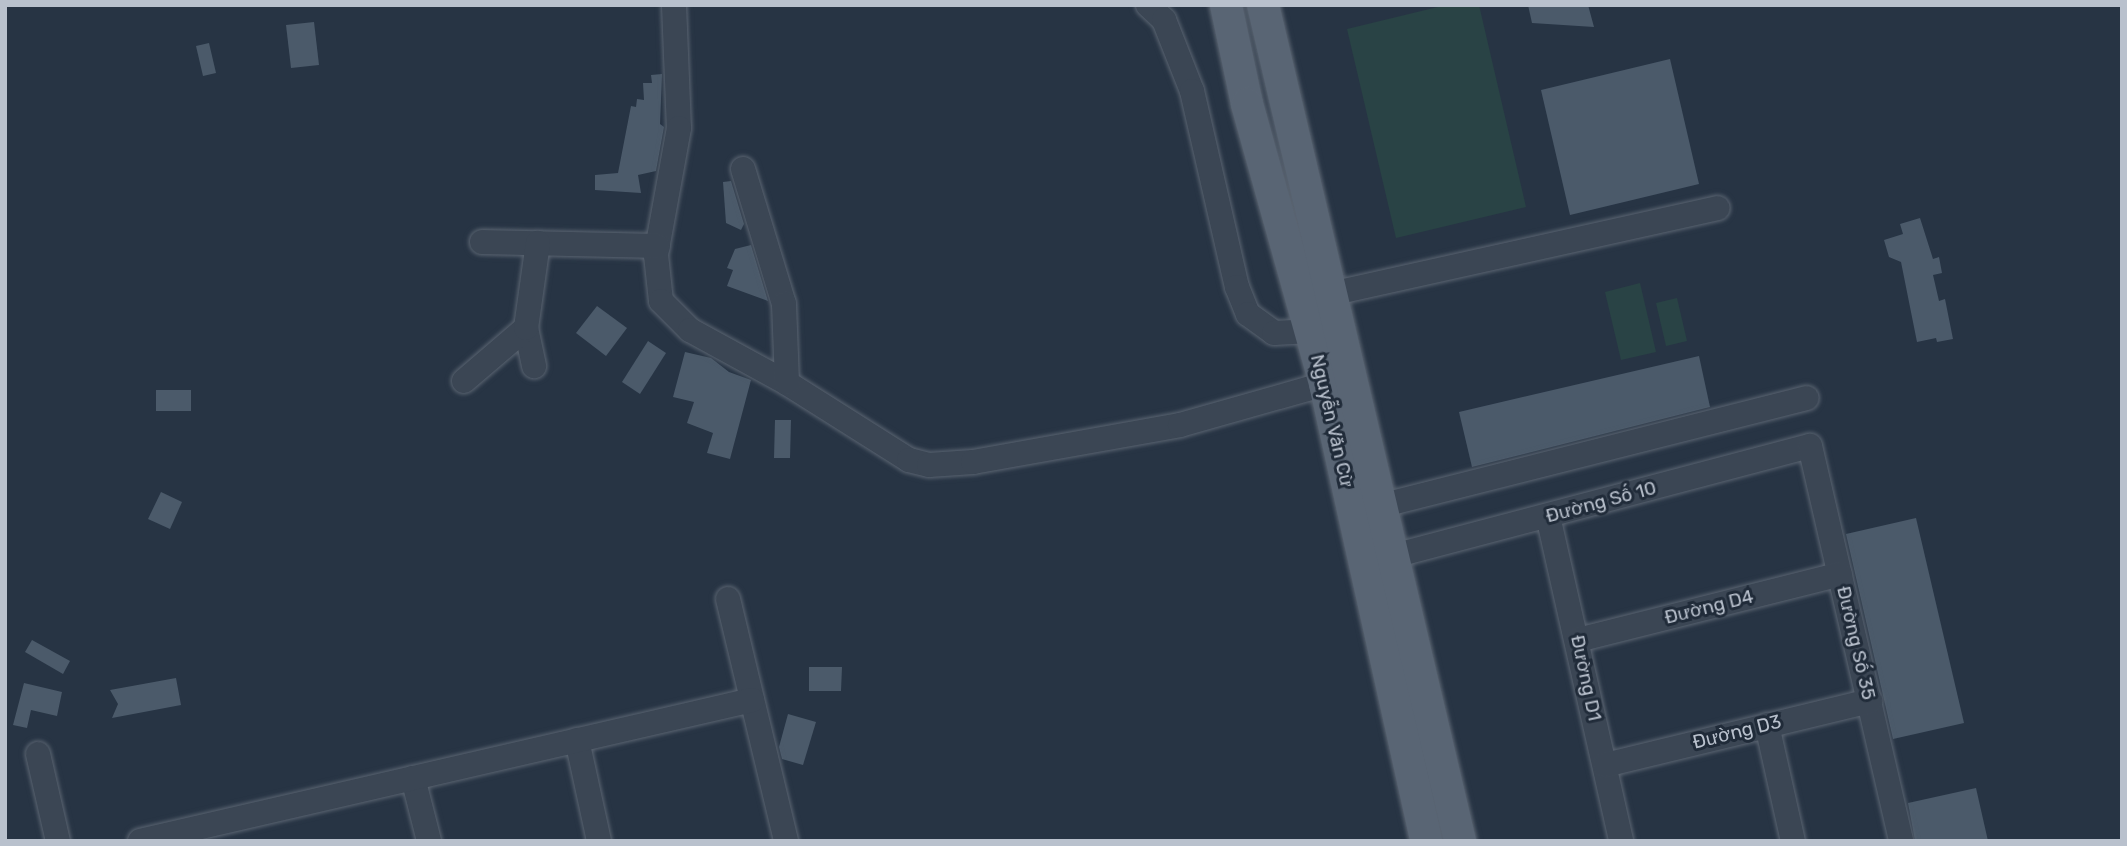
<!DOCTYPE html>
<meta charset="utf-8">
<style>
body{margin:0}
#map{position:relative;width:2127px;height:846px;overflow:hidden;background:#273444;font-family:Rubik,sans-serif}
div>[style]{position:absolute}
.green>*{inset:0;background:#294345}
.building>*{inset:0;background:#4b5a6a}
.roads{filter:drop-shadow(0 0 2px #5a6471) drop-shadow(0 0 2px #5a6471)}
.minor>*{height:24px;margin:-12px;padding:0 12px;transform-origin:12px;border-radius:12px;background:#3b4654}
.major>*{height:32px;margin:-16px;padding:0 16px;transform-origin:16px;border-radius:16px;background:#596574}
span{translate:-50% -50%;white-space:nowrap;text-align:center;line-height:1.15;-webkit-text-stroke:6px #202b39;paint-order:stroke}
.street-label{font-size:19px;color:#b9c1cd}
.frame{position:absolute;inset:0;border:7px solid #b9c1cd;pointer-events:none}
</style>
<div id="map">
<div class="green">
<i style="clip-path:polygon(1446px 5px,1479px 5px,1526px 207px,1396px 238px,1347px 29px)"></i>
<i style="clip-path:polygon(1640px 283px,1656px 352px,1621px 360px,1605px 292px)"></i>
<i style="clip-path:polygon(1677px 298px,1687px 341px,1666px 346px,1656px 303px)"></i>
</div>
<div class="building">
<i style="clip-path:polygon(1528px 5px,1588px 5px,1594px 27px,1532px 23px)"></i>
<i style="clip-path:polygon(314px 22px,319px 65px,291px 68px,286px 25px)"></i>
<i style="clip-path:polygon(209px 43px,216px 73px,203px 76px,196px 46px)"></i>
<i style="clip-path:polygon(1670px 59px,1699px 184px,1570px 215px,1541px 90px)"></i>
<i style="clip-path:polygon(662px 74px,660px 124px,664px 127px,656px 171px,638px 175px,641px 193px,595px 190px,595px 175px,618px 173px,631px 106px,636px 107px,637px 99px,644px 100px,643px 83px,652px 83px,651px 75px)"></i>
<i style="clip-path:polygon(731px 181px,744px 224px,741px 230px,726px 223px,723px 182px)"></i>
<i style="clip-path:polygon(1920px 218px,1933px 259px,1939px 257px,1942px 273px,1933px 275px,1939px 301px,1945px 299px,1953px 339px,1937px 342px,1936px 338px,1917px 342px,1901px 262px,1889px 257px,1884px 240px,1903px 234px,1900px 224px)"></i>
<i style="clip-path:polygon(751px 245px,768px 301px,727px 286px,733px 270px,727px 268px,735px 249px)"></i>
<i style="clip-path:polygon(597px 306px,627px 328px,606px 356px,576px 333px)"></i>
<i style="clip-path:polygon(648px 341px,666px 353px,640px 394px,622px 382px)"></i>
<i style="clip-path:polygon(685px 352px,711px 358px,729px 372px,751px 380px,730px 459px,707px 453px,713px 433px,687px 423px,694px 402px,673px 397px)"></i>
<i style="clip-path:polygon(1699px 356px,1710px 407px,1472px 467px,1459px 412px)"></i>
<i style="clip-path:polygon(156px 390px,191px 390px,191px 411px,156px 411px)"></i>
<i style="clip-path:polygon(775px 420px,791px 420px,790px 458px,774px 458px)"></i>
<i style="clip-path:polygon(161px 492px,182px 502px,170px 529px,148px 519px)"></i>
<i style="clip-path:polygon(1916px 518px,1964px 723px,1893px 739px,1846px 534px)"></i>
<i style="clip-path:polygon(32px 640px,70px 661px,63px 674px,25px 652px)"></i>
<i style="clip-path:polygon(809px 667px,842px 667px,841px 691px,809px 691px)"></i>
<i style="clip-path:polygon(176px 678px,181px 705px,112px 718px,118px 704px,110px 690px)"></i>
<i style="clip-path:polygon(24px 683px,62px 692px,57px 716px,31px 710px,27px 728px,13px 725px)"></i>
<i style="clip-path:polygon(788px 714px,816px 722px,803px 765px,782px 759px,779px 747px)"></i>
<i style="clip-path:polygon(1976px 788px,1988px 841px,1915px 841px,1908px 803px)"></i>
</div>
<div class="roads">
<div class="minor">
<i style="left:674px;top:5px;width:123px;rotate:87.7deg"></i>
<i style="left:679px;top:128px;width:129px;rotate:100.3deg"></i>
<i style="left:656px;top:255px;width:46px;rotate:83.8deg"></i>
<i style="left:661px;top:301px;width:41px;rotate:45deg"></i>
<i style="left:690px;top:330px;width:111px;rotate:28.7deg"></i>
<i style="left:787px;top:383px;width:144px;rotate:32.3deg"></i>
<i style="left:909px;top:460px;width:21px;rotate:14deg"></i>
<i style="left:929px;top:465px;width:44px;rotate:-3.9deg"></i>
<i style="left:973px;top:462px;width:210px;rotate:-10.1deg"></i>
<i style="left:1180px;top:425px;width:151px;rotate:-15.8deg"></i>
<i style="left:1148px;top:5px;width:22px;rotate:43deg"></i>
<i style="left:1164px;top:20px;width:76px;rotate:68.5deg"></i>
<i style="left:1192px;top:91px;width:201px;rotate:77.1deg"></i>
<i style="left:1237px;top:287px;width:29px;rotate:68deg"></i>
<i style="left:1248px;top:314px;width:32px;rotate:36deg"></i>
<i style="left:1274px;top:333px;width:36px;rotate:-3deg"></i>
<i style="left:743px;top:169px;width:141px;rotate:73.1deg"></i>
<i style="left:784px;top:304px;width:79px;rotate:87.8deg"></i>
<i style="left:482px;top:242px;width:176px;rotate:1.3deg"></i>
<i style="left:1330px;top:294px;width:397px;rotate:-12.5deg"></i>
<i style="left:526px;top:328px;width:39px;rotate:78deg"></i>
<i style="left:464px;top:381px;width:82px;rotate:-40.5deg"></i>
<i style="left:526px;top:328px;width:86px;rotate:-82deg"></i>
<i style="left:1380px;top:506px;width:440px;rotate:-14.2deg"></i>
<i style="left:1548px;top:516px;width:333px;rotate:77.3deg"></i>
<i style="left:1393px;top:556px;width:431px;rotate:-14.8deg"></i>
<i style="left:1810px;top:446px;width:405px;rotate:77deg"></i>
<i style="left:728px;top:599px;width:249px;rotate:76.5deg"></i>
<i style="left:1578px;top:640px;width:270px;rotate:-14.1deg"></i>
<i style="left:1767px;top:725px;width:119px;rotate:77.4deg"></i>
<i style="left:577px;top:740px;width:103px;rotate:77.7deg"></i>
<i style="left:38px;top:754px;width:89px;rotate:77.1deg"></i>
<i style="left:1605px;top:765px;width:273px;rotate:-13.6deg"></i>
<i style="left:413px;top:778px;width:65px;rotate:75.7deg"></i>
<i style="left:140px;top:841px;width:628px;rotate:-12.97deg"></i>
</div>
<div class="major">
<i style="left:1226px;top:5px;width:101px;rotate:78deg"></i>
<i style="left:1247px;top:104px;width:291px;rotate:74.4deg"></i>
<i style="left:1325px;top:384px;width:468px;rotate:77.5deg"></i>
<i style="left:1263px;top:5px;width:859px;rotate:76.74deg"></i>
</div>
</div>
<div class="street-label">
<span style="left:1332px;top:421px;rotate:77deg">Nguyễn Văn Cừ</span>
<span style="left:1601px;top:502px;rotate:-15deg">Đường Số 10</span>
<span style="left:1709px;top:607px;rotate:-14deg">Đường D4</span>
<span style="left:1856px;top:643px;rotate:77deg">Đường Số 35</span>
<span style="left:1586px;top:678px;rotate:78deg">Đường D1</span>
<span style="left:1737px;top:732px;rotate:-14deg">Đường D3</span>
</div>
<div class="frame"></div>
</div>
